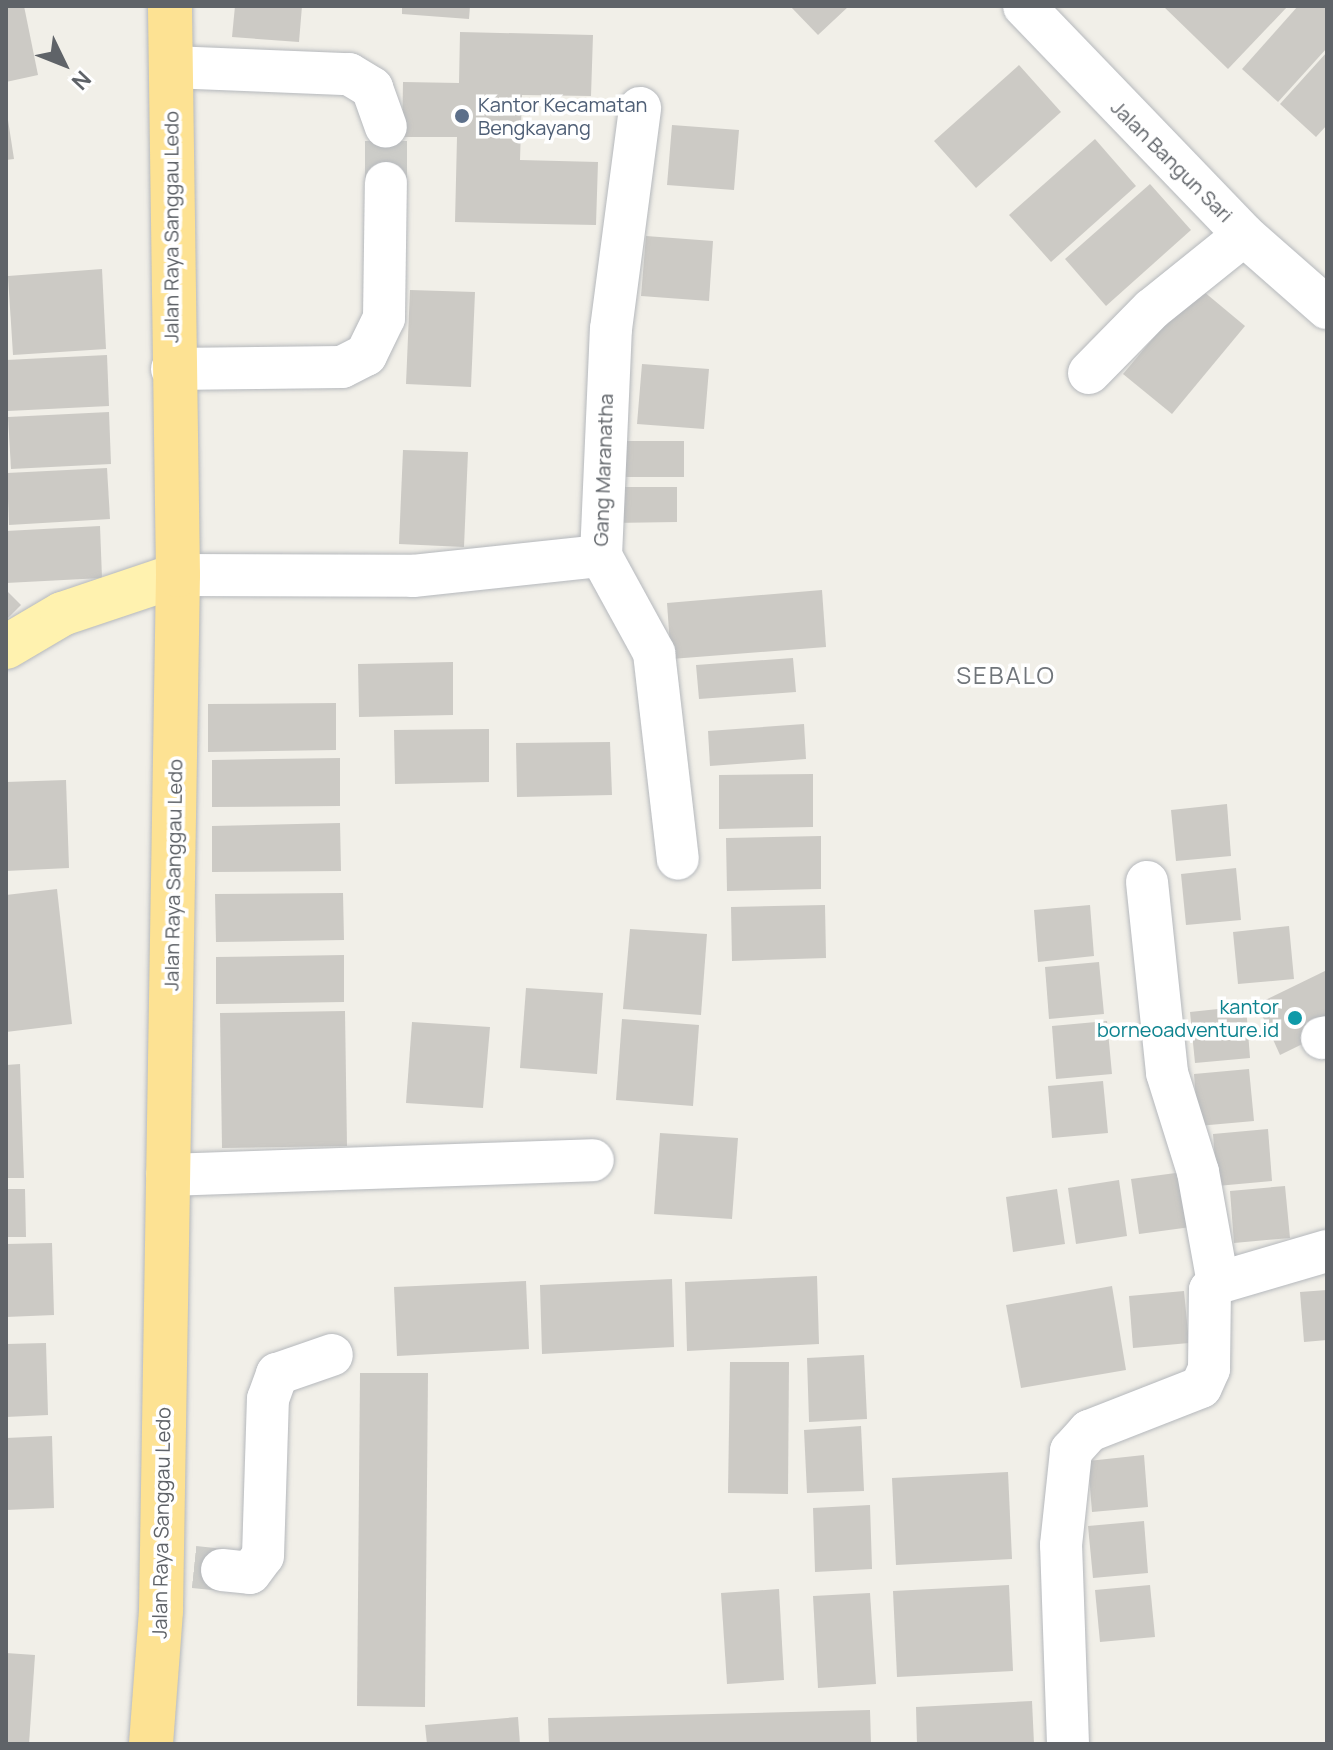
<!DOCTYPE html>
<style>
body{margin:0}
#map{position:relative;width:1333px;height:1750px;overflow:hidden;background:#f1efe8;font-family:Manrope,sans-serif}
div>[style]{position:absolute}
.building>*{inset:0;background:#cccac5}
.minor-tunnel>*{height:42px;margin-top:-21px;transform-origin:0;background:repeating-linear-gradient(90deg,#ccccc8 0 42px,transparent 0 63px)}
.roads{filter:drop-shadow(0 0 2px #b5b8bc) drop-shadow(0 0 2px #b5b8bc)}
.minor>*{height:42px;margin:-21px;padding:0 21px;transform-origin:21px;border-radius:21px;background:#fff}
.major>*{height:44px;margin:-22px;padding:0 22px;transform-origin:22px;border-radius:22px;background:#fff2af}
.highway>*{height:44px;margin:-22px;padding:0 22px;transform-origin:22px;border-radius:22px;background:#fde293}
.dots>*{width:22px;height:22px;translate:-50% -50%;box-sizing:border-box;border:4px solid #fff;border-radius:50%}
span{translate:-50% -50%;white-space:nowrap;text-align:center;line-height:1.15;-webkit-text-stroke:7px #fff;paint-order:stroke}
.service-label{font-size:20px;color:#4e5e75}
.left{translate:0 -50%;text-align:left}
.street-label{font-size:20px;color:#5f6368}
.culture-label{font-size:20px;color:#0d838f}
.right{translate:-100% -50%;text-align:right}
.quarter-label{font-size:24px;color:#70757a;letter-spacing:2px}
.frame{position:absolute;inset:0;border:8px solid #5f6368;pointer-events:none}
.north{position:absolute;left:24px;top:24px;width:80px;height:80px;-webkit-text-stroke:6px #fff;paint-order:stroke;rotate:133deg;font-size:22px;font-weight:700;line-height:32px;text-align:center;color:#5f6368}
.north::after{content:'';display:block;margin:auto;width:28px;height:36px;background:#5f6368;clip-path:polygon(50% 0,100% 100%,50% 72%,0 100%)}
</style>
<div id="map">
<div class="building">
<i style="clip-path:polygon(6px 6px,24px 6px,38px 75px,6px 82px)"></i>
<i style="clip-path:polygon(235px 6px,302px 6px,299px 42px,232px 37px)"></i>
<i style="clip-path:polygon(402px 6px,470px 6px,469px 19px,402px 14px)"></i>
<i style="clip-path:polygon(790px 6px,849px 6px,818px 35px)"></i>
<i style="clip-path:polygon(1163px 6px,1288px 6px,1228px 69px)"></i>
<i style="clip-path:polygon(1298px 6px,1327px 6px,1327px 48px,1278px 102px,1242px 69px)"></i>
<i style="clip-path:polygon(460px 32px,593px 35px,591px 96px,522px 95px,520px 160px,598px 162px,596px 225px,455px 222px,457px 137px,402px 137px,403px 82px,459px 83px)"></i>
<i style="clip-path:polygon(1327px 52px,1327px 125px,1316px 137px,1280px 104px)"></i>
<i style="clip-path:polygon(1019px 65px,1061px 112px,976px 188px,934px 141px)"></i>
<i style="clip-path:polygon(6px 107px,14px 159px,6px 160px)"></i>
<i style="clip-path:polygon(672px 125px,739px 130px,734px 190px,667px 185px)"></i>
<i style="clip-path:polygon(1095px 139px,1136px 186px,1051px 262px,1009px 215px)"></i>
<i style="clip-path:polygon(1150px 184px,1191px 230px,1106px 306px,1065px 259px)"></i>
<i style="clip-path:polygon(646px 236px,713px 241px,709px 301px,641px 296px)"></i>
<i style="clip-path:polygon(102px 269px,106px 349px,13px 355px,8px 276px)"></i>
<i style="clip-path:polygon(1197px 286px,1245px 326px,1172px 414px,1123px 374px)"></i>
<i style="clip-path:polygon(410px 290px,475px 292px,471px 387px,406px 384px)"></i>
<i style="clip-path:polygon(107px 355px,109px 406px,8px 411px,6px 360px)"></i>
<i style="clip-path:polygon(642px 364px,709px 369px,704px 429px,637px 424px)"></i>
<i style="clip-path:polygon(109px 412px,111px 464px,11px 469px,8px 417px)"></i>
<i style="clip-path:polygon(618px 441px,684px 441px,684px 477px,619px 477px)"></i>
<i style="clip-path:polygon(403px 450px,468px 452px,464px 547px,399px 544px)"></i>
<i style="clip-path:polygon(107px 468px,110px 519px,9px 525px,7px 473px)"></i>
<i style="clip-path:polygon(612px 487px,677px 487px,677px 522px,612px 523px)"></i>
<i style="clip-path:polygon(100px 526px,102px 578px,6px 583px,6px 531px)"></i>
<i style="clip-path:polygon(6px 590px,21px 605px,6px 620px)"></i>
<i style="clip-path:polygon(822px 590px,826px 647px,671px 659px,667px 603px)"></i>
<i style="clip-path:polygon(793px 658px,796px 692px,699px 699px,696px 665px)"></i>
<i style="clip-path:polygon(453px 662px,453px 715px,359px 717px,358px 664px)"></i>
<i style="clip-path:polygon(336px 703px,336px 750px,208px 752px,208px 704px)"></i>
<i style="clip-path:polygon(804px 724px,806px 759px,710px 766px,708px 731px)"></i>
<i style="clip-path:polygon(489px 729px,489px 782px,395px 784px,394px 730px)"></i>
<i style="clip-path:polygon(610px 742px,612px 795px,517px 797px,516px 743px)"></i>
<i style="clip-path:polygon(340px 758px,340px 806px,212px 807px,212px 760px)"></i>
<i style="clip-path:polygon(813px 774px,813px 827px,719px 829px,719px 775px)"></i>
<i style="clip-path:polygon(66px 780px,69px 868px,6px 871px,6px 782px)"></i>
<i style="clip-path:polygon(1227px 804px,1231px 856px,1176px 861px,1171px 810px)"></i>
<i style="clip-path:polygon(340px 823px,341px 871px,212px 872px,212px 826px)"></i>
<i style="clip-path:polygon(821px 836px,821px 889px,727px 891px,726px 838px)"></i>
<i style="clip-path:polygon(1236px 868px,1241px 920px,1186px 925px,1181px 874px)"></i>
<i style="clip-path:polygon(57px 889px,72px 1024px,6px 1032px,6px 895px)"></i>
<i style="clip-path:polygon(343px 893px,344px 940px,216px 942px,215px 894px)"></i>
<i style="clip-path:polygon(825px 905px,826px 958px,732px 961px,731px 907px)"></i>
<i style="clip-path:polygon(1090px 905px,1094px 956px,1038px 962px,1034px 910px)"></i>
<i style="clip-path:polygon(1289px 926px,1294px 979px,1238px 984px,1233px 932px)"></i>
<i style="clip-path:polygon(630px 929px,707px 934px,701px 1015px,623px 1009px)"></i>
<i style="clip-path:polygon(344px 955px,344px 1002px,216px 1004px,216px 957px)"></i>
<i style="clip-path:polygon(1099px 962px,1104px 1014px,1049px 1019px,1045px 967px)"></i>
<i style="clip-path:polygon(1327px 970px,1327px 1032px,1280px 1055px,1257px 1004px)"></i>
<i style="clip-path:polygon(526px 988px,603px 993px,597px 1074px,520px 1068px)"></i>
<i style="clip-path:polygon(1246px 1006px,1250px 1058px,1195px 1063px,1190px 1012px)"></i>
<i style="clip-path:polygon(345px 1011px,347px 1146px,222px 1148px,220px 1013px)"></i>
<i style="clip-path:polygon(622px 1019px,699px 1025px,693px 1106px,616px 1100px)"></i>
<i style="clip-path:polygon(1107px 1021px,1112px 1074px,1056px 1079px,1052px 1026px)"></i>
<i style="clip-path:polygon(412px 1022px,490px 1027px,483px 1108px,406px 1103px)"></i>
<i style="clip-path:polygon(20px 1064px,24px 1178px,6px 1178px,6px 1065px)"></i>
<i style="clip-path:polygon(1249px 1069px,1254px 1121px,1198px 1126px,1194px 1074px)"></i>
<i style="clip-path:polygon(1103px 1081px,1108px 1133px,1052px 1138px,1048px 1086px)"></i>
<i style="clip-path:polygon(1268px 1129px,1272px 1181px,1217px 1186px,1213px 1134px)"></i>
<i style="clip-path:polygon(660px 1133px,738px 1138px,732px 1219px,654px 1214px)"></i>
<i style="clip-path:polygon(1183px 1172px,1191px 1227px,1139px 1234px,1131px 1179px)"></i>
<i style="clip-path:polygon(1119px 1180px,1127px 1236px,1076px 1244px,1068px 1188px)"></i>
<i style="clip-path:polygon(1285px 1186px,1290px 1238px,1234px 1243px,1230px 1191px)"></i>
<i style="clip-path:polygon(6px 1189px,25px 1189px,26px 1237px,6px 1237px)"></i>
<i style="clip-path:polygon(1057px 1189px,1065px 1244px,1013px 1252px,1006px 1197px)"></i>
<i style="clip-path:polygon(52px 1243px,54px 1315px,6px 1317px,6px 1244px)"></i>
<i style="clip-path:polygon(817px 1276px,819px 1344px,687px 1351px,685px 1282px)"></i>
<i style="clip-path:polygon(672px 1279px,674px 1347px,542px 1354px,540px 1285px)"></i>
<i style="clip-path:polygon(526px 1281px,529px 1349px,397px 1356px,394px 1287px)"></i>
<i style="clip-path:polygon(1112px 1286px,1126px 1370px,1021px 1388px,1006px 1305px)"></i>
<i style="clip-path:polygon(1327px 1290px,1327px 1340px,1304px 1342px,1300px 1292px)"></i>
<i style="clip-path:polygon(1184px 1291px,1189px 1343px,1133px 1348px,1129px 1296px)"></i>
<i style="clip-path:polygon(46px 1343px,48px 1415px,6px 1417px,6px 1344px)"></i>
<i style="clip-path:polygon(864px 1355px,867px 1419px,809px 1422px,807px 1358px)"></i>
<i style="clip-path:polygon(730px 1362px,789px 1362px,788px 1494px,728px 1493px)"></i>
<i style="clip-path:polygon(360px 1373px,428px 1373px,425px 1707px,357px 1706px)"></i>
<i style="clip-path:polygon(861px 1426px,864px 1491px,807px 1493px,804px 1430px)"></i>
<i style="clip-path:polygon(52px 1436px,54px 1508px,6px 1510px,6px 1438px)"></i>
<i style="clip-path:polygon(1144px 1455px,1148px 1507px,1092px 1512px,1088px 1461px)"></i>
<i style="clip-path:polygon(1008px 1472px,1012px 1559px,896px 1565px,892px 1478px)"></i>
<i style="clip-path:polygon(870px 1505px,872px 1569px,815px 1572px,813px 1508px)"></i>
<i style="clip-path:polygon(1144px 1521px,1148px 1573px,1093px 1578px,1088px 1526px)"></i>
<i style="clip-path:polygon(1009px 1585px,1013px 1671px,897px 1677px,893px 1591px)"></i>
<i style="clip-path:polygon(1150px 1585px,1155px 1637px,1100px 1642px,1095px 1590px)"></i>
<i style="clip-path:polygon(779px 1589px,784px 1680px,727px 1684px,721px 1593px)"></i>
<i style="clip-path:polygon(870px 1593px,876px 1684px,818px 1688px,813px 1596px)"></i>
<i style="clip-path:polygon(6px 1653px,35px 1655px,29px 1744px,6px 1744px)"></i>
<i style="clip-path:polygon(1032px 1701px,1034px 1744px,917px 1744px,916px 1707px)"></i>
<i style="clip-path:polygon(870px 1710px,871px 1744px,549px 1744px,548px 1718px)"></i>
<i style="clip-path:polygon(518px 1717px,520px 1744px,427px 1744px,425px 1725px)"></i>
</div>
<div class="minor-tunnel">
<i style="left:386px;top:183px;width:56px;rotate:-90deg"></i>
<i style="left:194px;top:1567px;width:28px;rotate:6deg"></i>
</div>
<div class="roads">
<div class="minor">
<i style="left:1024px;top:6px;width:318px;rotate:46.1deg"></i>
<i style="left:1244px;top:235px;width:111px;rotate:41.3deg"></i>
<i style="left:171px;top:67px;width:178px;rotate:2.3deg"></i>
<i style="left:349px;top:74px;width:27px;rotate:31deg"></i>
<i style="left:372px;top:88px;width:41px;rotate:70.3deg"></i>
<i style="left:172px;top:369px;width:170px;rotate:-0.7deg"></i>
<i style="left:342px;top:367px;width:27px;rotate:-27deg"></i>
<i style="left:366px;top:355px;width:41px;rotate:-64.1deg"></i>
<i style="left:384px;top:318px;width:135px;rotate:-89.2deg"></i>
<i style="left:1089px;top:373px;width:90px;rotate:-45.5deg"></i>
<i style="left:1152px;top:309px;width:118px;rotate:-38.8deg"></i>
<i style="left:601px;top:556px;width:111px;rotate:61.3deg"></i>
<i style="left:654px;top:653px;width:207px;rotate:83.4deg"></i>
<i style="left:178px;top:575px;width:235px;rotate:0.2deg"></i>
<i style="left:413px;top:576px;width:189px;rotate:-6.1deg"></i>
<i style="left:601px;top:556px;width:227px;rotate:-87.5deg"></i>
<i style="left:611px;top:329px;width:223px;rotate:-82.5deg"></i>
<i style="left:1147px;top:882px;width:192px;rotate:84deg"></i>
<i style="left:1167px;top:1073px;width:104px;rotate:72.6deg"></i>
<i style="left:1198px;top:1172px;width:113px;rotate:79.8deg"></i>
<i style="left:1322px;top:1038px;width:5px;rotate:-11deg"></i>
<i style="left:167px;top:1175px;width:426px;rotate:-2deg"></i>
<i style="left:222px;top:1570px;width:28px;rotate:6deg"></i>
<i style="left:250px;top:1573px;width:21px;rotate:-53deg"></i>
<i style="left:263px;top:1556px;width:157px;rotate:-88.2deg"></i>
<i style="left:268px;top:1399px;width:27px;rotate:-70deg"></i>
<i style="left:277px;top:1374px;width:58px;rotate:-19.1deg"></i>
<i style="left:1068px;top:1744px;width:199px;rotate:-92deg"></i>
<i style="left:1061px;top:1545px;width:95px;rotate:-83.9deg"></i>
<i style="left:1071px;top:1451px;width:27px;rotate:-48deg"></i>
<i style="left:1089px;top:1431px;width:120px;rotate:-21.4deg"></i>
<i style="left:1201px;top:1387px;width:20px;rotate:-66deg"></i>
<i style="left:1209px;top:1369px;width:79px;rotate:-89.3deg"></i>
<i style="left:1210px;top:1290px;width:11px;rotate:-41deg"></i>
<i style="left:1218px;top:1283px;width:114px;rotate:-16.4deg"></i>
</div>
<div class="major">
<i style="left:6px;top:647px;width:65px;rotate:-30.5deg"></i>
<i style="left:62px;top:614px;width:122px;rotate:-18.6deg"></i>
</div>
<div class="highway">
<i style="left:151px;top:1744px;width:134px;rotate:-85.7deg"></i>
<i style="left:161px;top:1610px;width:1035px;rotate:-89.06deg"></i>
<i style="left:178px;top:575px;width:569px;rotate:-90.81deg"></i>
</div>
</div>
<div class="dots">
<i style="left:462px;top:116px;background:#5c6f8a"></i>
<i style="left:1295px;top:1018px;background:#0f9aa8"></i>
</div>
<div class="service-label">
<span class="left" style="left:478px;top:116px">Kantor Kecamatan<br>Bengkayang</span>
</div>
<div class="street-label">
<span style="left:1172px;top:161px;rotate:45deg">Jalan Bangun Sari</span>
<span style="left:171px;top:227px;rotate:-90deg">Jalan Raya Sanggau Ledo</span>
<span style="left:603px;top:470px;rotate:-88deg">Gang Maranatha</span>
<span style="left:173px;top:875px;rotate:-89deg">Jalan Raya Sanggau Ledo</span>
<span style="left:161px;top:1523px;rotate:-89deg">Jalan Raya Sanggau Ledo</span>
</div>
<div class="culture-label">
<span class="right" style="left:1279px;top:1018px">kantor<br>borneoadventure.id</span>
</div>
<div class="quarter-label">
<span style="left:1006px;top:675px">SEBALO</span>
</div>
<div class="frame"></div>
<div class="north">N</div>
</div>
